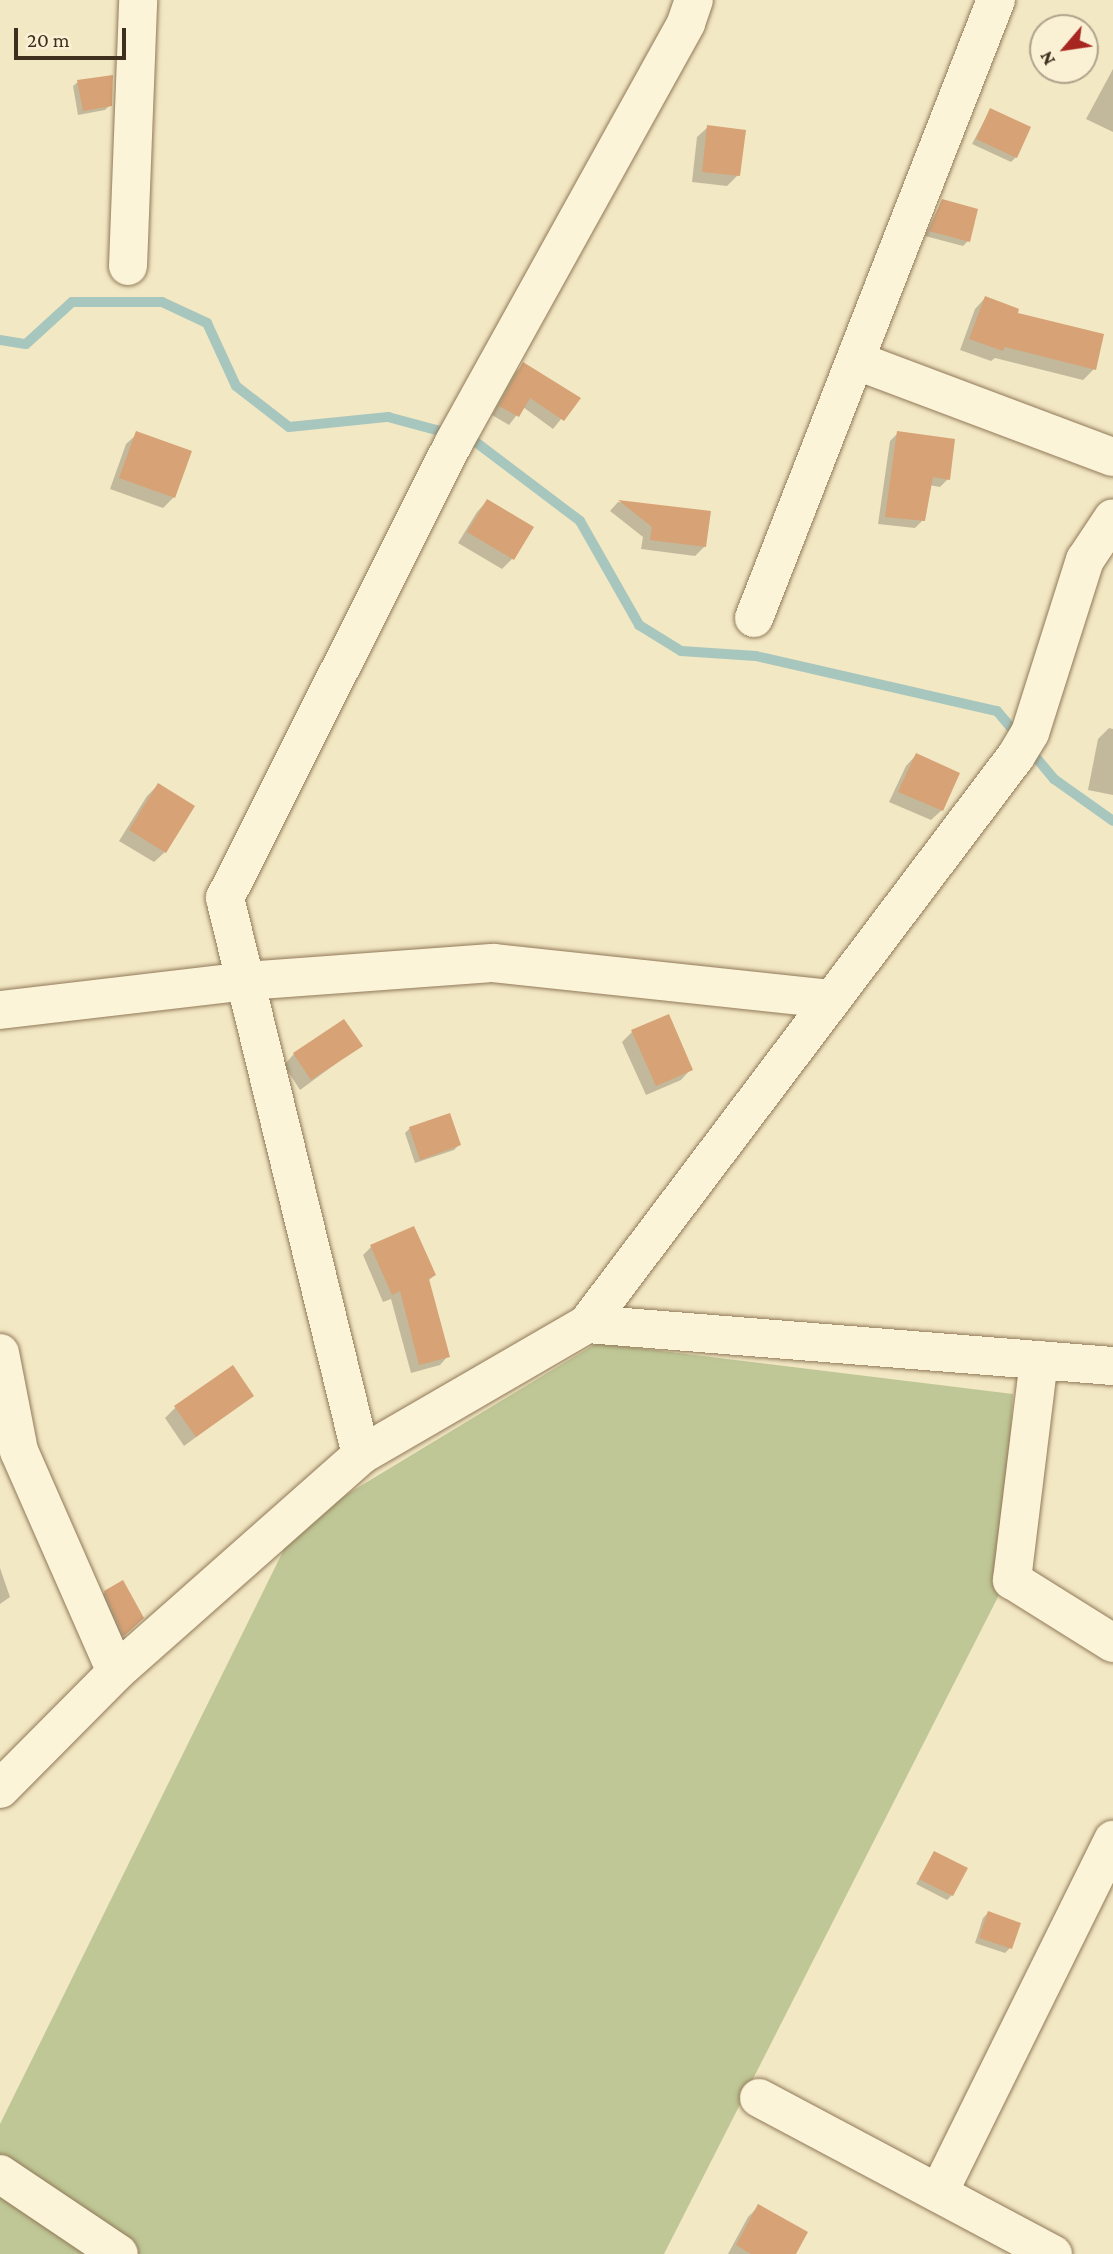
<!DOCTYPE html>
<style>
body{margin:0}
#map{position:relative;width:1113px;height:2254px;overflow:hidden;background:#f3e8c4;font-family:"Crimson Pro",serif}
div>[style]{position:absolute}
.cemetery>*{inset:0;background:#bfc796}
.shadow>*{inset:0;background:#0003}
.stream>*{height:10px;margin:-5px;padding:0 5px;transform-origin:5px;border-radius:5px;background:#a7c6be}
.building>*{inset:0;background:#d6a276}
.roads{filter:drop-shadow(0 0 2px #917958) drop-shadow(0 0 2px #917958)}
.minor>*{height:38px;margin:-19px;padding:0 19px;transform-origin:19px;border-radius:19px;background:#fcf4d9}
span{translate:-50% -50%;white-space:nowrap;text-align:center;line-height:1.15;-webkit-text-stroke:6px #faf1d5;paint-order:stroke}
.north{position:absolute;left:1029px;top:14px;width:70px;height:70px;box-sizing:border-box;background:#faf1d5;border:2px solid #afa38c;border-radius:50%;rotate:241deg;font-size:19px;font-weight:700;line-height:28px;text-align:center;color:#3f2f1e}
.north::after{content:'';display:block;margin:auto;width:24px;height:32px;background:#a72620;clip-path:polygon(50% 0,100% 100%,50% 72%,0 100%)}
.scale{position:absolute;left:14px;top:28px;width:112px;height:32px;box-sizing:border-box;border:4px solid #3f2f1e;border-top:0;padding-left:9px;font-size:21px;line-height:24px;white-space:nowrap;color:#3f2f1e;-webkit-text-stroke:5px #faf1d5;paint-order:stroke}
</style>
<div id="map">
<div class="cemetery">
<i style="clip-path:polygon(597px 1343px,1013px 1394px,1001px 1591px,664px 2254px,0 2254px,0 2124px,296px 1525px)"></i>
</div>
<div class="shadow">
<i style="clip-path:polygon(1113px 69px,1113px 132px,1086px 119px)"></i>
<i style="clip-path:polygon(78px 82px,110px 105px,105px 110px,78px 115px,73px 86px)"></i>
<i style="clip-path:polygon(990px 110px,1016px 157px,1011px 162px,972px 144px)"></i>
<i style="clip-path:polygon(708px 127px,738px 175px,727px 186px,692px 182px,697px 137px)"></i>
<i style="clip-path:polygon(942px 200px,968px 241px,963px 246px,925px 236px)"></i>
<i style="clip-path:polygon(985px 298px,1015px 314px,1094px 369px,1083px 380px,995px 358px,991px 361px,960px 350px,975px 309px)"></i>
<i style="clip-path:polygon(523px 365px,578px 398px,553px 429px,523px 407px,509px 425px,492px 415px,515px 373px)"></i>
<i style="clip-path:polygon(898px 433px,948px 479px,940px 487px,929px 485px,923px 520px,915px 528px,878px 524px,890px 441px)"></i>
<i style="clip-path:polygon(137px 434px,174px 497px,163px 508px,110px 489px,126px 444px)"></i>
<i style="clip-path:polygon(487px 501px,512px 559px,502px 569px,458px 543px,477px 512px)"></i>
<i style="clip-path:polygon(618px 502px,709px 513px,705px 546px,695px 556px,641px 549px,643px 537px,610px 511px)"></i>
<i style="clip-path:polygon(1109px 728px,1113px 729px,1113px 795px,1088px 790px,1098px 739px)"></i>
<i style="clip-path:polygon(916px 755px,942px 810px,931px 820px,889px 802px,906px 766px)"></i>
<i style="clip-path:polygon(158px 785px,165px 852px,154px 862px,119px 841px,147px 796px)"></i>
<i style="clip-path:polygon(632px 1032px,691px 1069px,681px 1080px,646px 1095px,622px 1042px)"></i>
<i style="clip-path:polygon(360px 1046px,300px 1090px,284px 1065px,294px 1054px)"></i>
<i style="clip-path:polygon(410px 1128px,459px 1145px,454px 1150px,415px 1163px,405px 1133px)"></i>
<i style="clip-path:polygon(371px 1247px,434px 1275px,428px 1281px,448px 1356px,440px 1365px,411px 1373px,391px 1299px,383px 1302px,363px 1255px)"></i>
<i style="clip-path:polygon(252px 1396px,184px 1446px,165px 1418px,175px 1408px)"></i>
<i style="clip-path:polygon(0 1568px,10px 1597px,0 1604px)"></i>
<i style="clip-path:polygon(105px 1592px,131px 1629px,113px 1644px,95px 1603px)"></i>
<i style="clip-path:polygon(935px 1853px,952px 1895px,947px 1900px,916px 1884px)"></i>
<i style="clip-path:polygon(988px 1913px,1010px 1948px,1005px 1953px,975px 1943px,983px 1918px)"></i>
<i style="clip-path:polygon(759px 2206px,794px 2254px,728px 2254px,748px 2217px)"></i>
</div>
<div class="stream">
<i style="left:0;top:340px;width:26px;rotate:9deg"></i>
<i style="left:26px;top:344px;width:62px;rotate:-42.4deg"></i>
<i style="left:72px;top:302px;width:90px"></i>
<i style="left:162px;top:302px;width:50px;rotate:25deg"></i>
<i style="left:207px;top:323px;width:69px;rotate:65.3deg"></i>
<i style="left:236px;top:386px;width:67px;rotate:37.7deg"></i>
<i style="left:289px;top:427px;width:100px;rotate:-5.8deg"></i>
<i style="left:388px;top:417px;width:88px;rotate:15.1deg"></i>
<i style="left:473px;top:440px;width:134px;rotate:37.1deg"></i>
<i style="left:580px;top:521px;width:120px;rotate:60.4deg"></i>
<i style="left:639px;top:625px;width:49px;rotate:31.8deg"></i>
<i style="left:681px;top:651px;width:75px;rotate:3.8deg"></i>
<i style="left:756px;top:656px;width:247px;rotate:12.9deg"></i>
<i style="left:997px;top:711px;width:89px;rotate:50deg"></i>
<i style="left:1054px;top:779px;width:72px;rotate:35.4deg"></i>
</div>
<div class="building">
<i style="clip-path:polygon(113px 75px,112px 106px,83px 111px,77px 80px)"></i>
<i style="clip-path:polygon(990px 108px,1031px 127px,1017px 158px,976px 139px)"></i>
<i style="clip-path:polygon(707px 125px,746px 130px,740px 176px,702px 172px)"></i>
<i style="clip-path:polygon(942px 199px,978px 209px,970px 242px,929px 231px)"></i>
<i style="clip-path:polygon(985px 296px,1019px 309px,1018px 313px,1104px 334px,1096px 370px,1005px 347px,1003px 351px,969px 339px)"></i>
<i style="clip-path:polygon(523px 362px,581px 398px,564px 421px,530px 398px,519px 417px,499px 406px)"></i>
<i style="clip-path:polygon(136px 431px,192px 451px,175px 498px,119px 478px)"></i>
<i style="clip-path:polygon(897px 431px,955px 439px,950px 480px,933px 477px,925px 521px,885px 517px)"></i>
<i style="clip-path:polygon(487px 499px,534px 527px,514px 560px,467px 532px)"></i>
<i style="clip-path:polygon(618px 500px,711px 511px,706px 547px,650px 540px,652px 527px)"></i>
<i style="clip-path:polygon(916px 753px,960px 773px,943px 811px,898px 792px)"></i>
<i style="clip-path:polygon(158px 783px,195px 806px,166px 853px,129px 830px)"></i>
<i style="clip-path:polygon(669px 1014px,693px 1070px,656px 1086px,631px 1030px)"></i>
<i style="clip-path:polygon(344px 1019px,363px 1046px,311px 1080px,293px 1053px)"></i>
<i style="clip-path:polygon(450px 1113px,461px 1145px,420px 1160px,409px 1127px)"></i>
<i style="clip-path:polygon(414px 1226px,436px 1275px,429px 1279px,450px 1357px,419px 1365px,400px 1291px,392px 1295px,370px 1245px)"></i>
<i style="clip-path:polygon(233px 1365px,254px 1396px,196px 1437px,174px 1406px)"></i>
<i style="clip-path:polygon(123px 1580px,144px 1618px,124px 1636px,104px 1591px)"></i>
<i style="clip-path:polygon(934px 1851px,968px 1868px,953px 1896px,919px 1879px)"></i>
<i style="clip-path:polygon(988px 1911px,1021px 1923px,1012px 1949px,979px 1938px)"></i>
<i style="clip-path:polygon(758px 2204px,808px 2232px,796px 2254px,751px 2254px,736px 2245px)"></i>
</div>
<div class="roads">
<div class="minor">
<i style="left:128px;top:266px;width:266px;rotate:-87.8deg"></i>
<i style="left:857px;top:361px;width:273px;rotate:20.6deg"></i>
<i style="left:754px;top:618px;width:664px;rotate:-68.62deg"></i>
<i style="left:0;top:1010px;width:248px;rotate:-6.7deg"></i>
<i style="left:246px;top:981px;width:248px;rotate:-4.2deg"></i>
<i style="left:493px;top:963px;width:341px;rotate:6.1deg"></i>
<i style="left:587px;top:1324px;width:712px;rotate:-52.94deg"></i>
<i style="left:1016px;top:756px;width:27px;rotate:-59deg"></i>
<i style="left:1030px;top:733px;width:182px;rotate:-72.4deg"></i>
<i style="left:1085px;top:560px;width:50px;rotate:-56.3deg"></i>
<i style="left:0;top:1353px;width:100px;rotate:79deg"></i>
<i style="left:19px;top:1451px;width:241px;rotate:66.3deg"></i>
<i style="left:1039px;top:1360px;width:222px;rotate:97deg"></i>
<i style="left:1012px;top:1580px;width:119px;rotate:32deg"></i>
<i style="left:361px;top:1455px;width:573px;rotate:-103.72deg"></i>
<i style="left:225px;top:898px;width:508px;rotate:-63.33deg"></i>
<i style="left:453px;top:444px;width:481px;rotate:-61deg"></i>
<i style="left:686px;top:23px;width:24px;rotate:-71deg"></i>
<i style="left:0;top:1789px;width:165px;rotate:-45.2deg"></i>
<i style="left:116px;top:1672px;width:327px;rotate:-41.5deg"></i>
<i style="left:361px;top:1455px;width:261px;rotate:-30.1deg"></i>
<i style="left:587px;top:1324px;width:528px;rotate:4.57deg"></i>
<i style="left:759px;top:2098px;width:333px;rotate:28deg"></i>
<i style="left:0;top:2174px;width:143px;rotate:33.9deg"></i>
<i style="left:939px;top:2192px;width:393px;rotate:-63.7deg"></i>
</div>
</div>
<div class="north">N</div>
<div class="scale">20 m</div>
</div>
